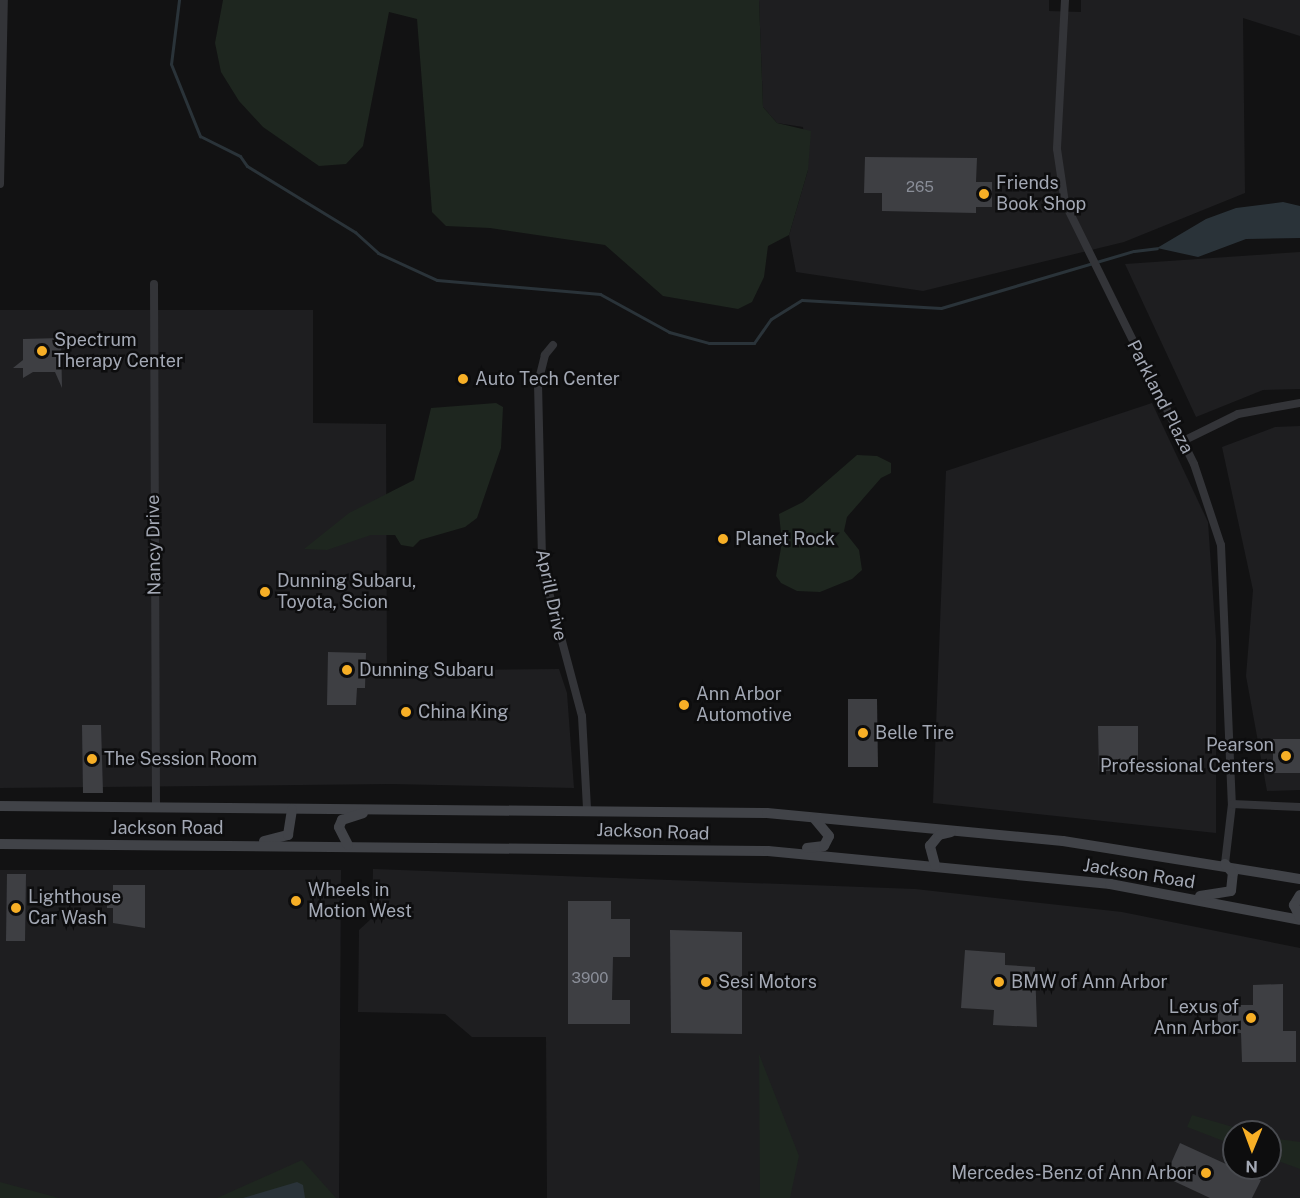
<!DOCTYPE html>
<style>
body{margin:0}
#map{position:relative;width:1300px;height:1198px;overflow:hidden;background:#121213;font-family:"Public Sans",sans-serif}
div>[style]{position:absolute}
.built>*{inset:0;background:#1e1e20}
.green>*{inset:0;background:#1e261f}
.water>*{inset:0;background:#2a3339}
.stream>*{height:3px;margin:-1.5px;padding:0 1.5px;transform-origin:1.5px;border-radius:1.5px;background:#2a3339}
.building>*{inset:0;background:#3e3f43}
.minor>*{height:8px;margin:-4px;padding:0 4px;transform-origin:4px;border-radius:4px;background:#333438}
.secondary>*{height:10px;margin:-5px;padding:0 5px;transform-origin:5px;border-radius:5px;background:#414348}
.dots>*{width:16px;height:16px;translate:-50% -50%;box-sizing:border-box;border:3px solid #0d0d0e;border-radius:50%}
span{translate:-50% -50%;white-space:nowrap;text-align:center;line-height:1.15;-webkit-text-stroke:5px #0d0d0e;paint-order:stroke}
.number-label{font-size:15px;color:#8a8e98}
.number-label span{-webkit-text-stroke-width:0}
.poi-label{font-size:18px;color:#a3a8b4}
.left{translate:0 -50%;text-align:left}
.right{translate:-100% -50%;text-align:right}
.street-label{font-size:18px;color:#a3a8b4}
.north{position:absolute;left:1222px;top:1120px;width:60px;height:60px;box-sizing:border-box;background:#0d0d0e;border:2px solid #494b50;border-radius:50%;rotate:181deg;font-size:16px;font-weight:700;line-height:24px;text-align:center;color:#a3a8b4}
.north::after{content:'';display:block;margin:auto;width:21px;height:27px;background:#f7af26;clip-path:polygon(50% 0,100% 100%,50% 72%,0 100%)}
</style>
<div id="map">
<div class="built">
<i style="clip-path:polygon(759px 0,1049px 0,1049px 11px,1081px 12px,1081px 0,1300px 0,1300px 36px,1243px 18px,1245px 193px,1124px 242px,923px 291px,796px 272px,789px 235px,808px 170px,803px 127px,777px 123px,763px 107px)"></i>
<i style="clip-path:polygon(1300px 252px,1300px 389px,1263px 390px,1196px 417px,1125px 264px)"></i>
<i style="clip-path:polygon(0 310px,313px 310px,313px 423px,386px 424px,387px 671px,559px 669px,567px 693px,574px 788px,391px 784px,0 788px)"></i>
<i style="clip-path:polygon(1152px 403px,1208px 522px,1216px 640px,1216px 833px,933px 803px,946px 471px)"></i>
<i style="clip-path:polygon(1300px 426px,1300px 790px,1267px 791px,1246px 676px,1253px 590px,1222px 447px,1275px 427px)"></i>
<i style="clip-path:polygon(evenodd,373px 869px,915px 889px,1122px 912px,1300px 948px,1300px 1198px,779px 1198px,760px 1170px,760px 1198px,547px 1198px,546px 1037px,472px 1037px,445px 1014px,358px 1012px,359px 930px,372px 918px,373px 869px,1234px 1132px,1270px 1132px,1270px 1168px,1234px 1168px,1234px 1132px)"></i>
<i style="clip-path:polygon(0 870px,341px 870px,339px 1198px,42px 1198px,0 1191px)"></i>
</div>
<div class="green">
<i style="clip-path:polygon(223px 0,759px 0,763px 107px,777px 123px,811px 131px,808px 170px,789px 235px,768px 246px,764px 277px,752px 302px,738px 309px,663px 296px,605px 245px,490px 228px,446px 226px,432px 212px,417px 19px,389px 12px,363px 146px,346px 164px,319px 166px,263px 127px,239px 101px,221px 72px,215px 43px)"></i>
<i style="clip-path:polygon(496px 403px,503px 407px,501px 448px,477px 518px,465px 527px,420px 540px,413px 547px,401px 545px,395px 535px,371px 535px,327px 550px,304px 549px,349px 513px,414px 480px,431px 408px)"></i>
<i style="clip-path:polygon(857px 455px,877px 456px,891px 463px,891px 473px,881px 478px,847px 517px,844px 531px,859px 550px,862px 570px,852px 579px,820px 592px,797px 591px,781px 583px,776px 576px,782px 542px,779px 514px,803px 502px)"></i>
<i style="clip-path:polygon(759px 1054px,799px 1156px,790px 1198px,760px 1198px)"></i>
<i style="clip-path:polygon(1192px 1115px,1250px 1132px,1234px 1132px,1234px 1145px,1187px 1127px)"></i>
<i style="clip-path:polygon(1270px 1138px,1300px 1142px,1300px 1169px,1270px 1158px)"></i>
<i style="clip-path:polygon(302px 1160px,336px 1198px,217px 1198px)"></i>
<i style="clip-path:polygon(0 1182px,59px 1198px,0 1198px)"></i>
</div>
<div class="water">
<i style="clip-path:polygon(1283px 202px,1300px 206px,1300px 238px,1246px 239px,1198px 257px,1157px 248px,1206px 219px,1236px 208px)"></i>
<i style="clip-path:polygon(297px 1182px,303px 1185px,305px 1198px,243px 1198px)"></i>
</div>
<div class="stream">
<i style="left:179px;top:0;width:64px;rotate:97.1deg"></i>
<i style="left:171px;top:64px;width:78px;rotate:68.1deg"></i>
<i style="left:200px;top:136px;width:45px;rotate:26.6deg"></i>
<i style="left:240px;top:156px;width:12px;rotate:55deg"></i>
<i style="left:247px;top:166px;width:127px;rotate:31.4deg"></i>
<i style="left:355px;top:232px;width:31px;rotate:42deg"></i>
<i style="left:378px;top:253px;width:65px;rotate:24.6deg"></i>
<i style="left:437px;top:280px;width:164px;rotate:4.9deg"></i>
<i style="left:600px;top:294px;width:79px;rotate:28.8deg"></i>
<i style="left:669px;top:332px;width:41px;rotate:15.4deg"></i>
<i style="left:709px;top:343px;width:45px"></i>
<i style="left:754px;top:343px;width:29px;rotate:-55deg"></i>
<i style="left:771px;top:319px;width:36px;rotate:-32deg"></i>
<i style="left:802px;top:300px;width:139px;rotate:3.3deg"></i>
<i style="left:941px;top:308px;width:201px;rotate:-16.5deg"></i>
<i style="left:1134px;top:251px;width:23px;rotate:-7deg"></i>
</div>
<div class="building">
<i style="clip-path:polygon(865px 157px,977px 158px,976px 182px,992px 182px,992px 207px,976px 207px,976px 213px,882px 211px,882px 193px,864px 193px)"></i>
<i style="clip-path:polygon(61px 338px,62px 388px,55px 372px,33px 372px,23px 378px,23px 368px,13px 368px,23px 360px,23px 339px)"></i>
<i style="clip-path:polygon(328px 652px,366px 653px,365px 688px,357px 688px,356px 705px,327px 705px)"></i>
<i style="clip-path:polygon(848px 699px,877px 699px,878px 767px,848px 767px)"></i>
<i style="clip-path:polygon(82px 725px,101px 725px,103px 793px,83px 793px)"></i>
<i style="clip-path:polygon(1098px 726px,1138px 726px,1138px 771px,1099px 771px)"></i>
<i style="clip-path:polygon(1273px 739px,1300px 739px,1300px 773px,1273px 773px)"></i>
<i style="clip-path:polygon(7px 874px,26px 874px,25px 941px,6px 941px)"></i>
<i style="clip-path:polygon(113px 885px,145px 885px,145px 928px,113px 923px,113px 908px,107px 908px,107px 900px,113px 900px)"></i>
<i style="clip-path:polygon(568px 901px,611px 901px,611px 919px,630px 919px,630px 957px,613px 957px,612px 1000px,630px 1000px,630px 1024px,568px 1024px)"></i>
<i style="clip-path:polygon(670px 930px,742px 932px,742px 1034px,671px 1033px)"></i>
<i style="clip-path:polygon(965px 950px,1005px 953px,1005px 965px,1035px 967px,1037px 1027px,993px 1025px,994px 1010px,961px 1008px)"></i>
<i style="clip-path:polygon(1283px 984px,1283px 1031px,1296px 1031px,1296px 1062px,1242px 1062px,1241px 1033px,1218px 1033px,1218px 1005px,1253px 1005px,1253px 985px)"></i>
<i style="clip-path:polygon(1180px 1143px,1261px 1180px,1252px 1198px,1210px 1198px,1165px 1177px)"></i>
</div>
<div class="minor">
<i style="left:1065px;top:0;width:149px;rotate:93.1deg"></i>
<i style="left:1057px;top:149px;width:55px;rotate:81.6deg"></i>
<i style="left:1065px;top:203px;width:291px;rotate:63.7deg"></i>
<i style="left:1194px;top:464px;width:85px;rotate:71.6deg"></i>
<i style="left:1221px;top:545px;width:259px;rotate:87.6deg"></i>
<i style="left:1232px;top:804px;width:60px;rotate:96.7deg"></i>
<i style="left:0;top:184px;width:184px;rotate:-88.8deg"></i>
<i style="left:154px;top:284px;width:523px;rotate:89.78deg"></i>
<i style="left:553px;top:345px;width:13px;rotate:129deg"></i>
<i style="left:545px;top:355px;width:29px;rotate:104deg"></i>
<i style="left:538px;top:383px;width:183px;rotate:88.7deg"></i>
<i style="left:542px;top:566px;width:155px;rotate:75.1deg"></i>
<i style="left:582px;top:716px;width:93px;rotate:86.9deg"></i>
<i style="left:1183px;top:441px;width:61px;rotate:-26.1deg"></i>
<i style="left:1238px;top:414px;width:63px;rotate:-10.1deg"></i>
<i style="left:1232px;top:804px;width:68px;rotate:2.5deg"></i>
</div>
<div class="secondary">
<i style="left:0;top:806px;width:767px;rotate:0.52deg"></i>
<i style="left:767px;top:813px;width:297px;rotate:5.4deg"></i>
<i style="left:1063px;top:841px;width:240px;rotate:9.1deg"></i>
<i style="left:264px;top:841px;width:25px;rotate:-14deg"></i>
<i style="left:288px;top:835px;width:26px;rotate:-81deg"></i>
<i style="left:0;top:844px;width:768px;rotate:0.52deg"></i>
<i style="left:768px;top:851px;width:344px;rotate:5.5deg"></i>
<i style="left:1110px;top:884px;width:193px;rotate:10.7deg"></i>
<i style="left:348px;top:845px;width:20px;rotate:-117deg"></i>
<i style="left:339px;top:827px;width:8px;rotate:-67deg"></i>
<i style="left:342px;top:820px;width:22px;rotate:-18deg"></i>
<i style="left:807px;top:848px;width:17px;rotate:-7deg"></i>
<i style="left:824px;top:846px;width:11px;rotate:-63deg"></i>
<i style="left:829px;top:836px;width:23px;rotate:-130deg"></i>
<i style="left:935px;top:865px;width:20px;rotate:-105deg"></i>
<i style="left:930px;top:846px;width:14px;rotate:-51deg"></i>
<i style="left:939px;top:835px;width:12px;rotate:-14deg"></i>
<i style="left:1300px;top:895px;width:12px;rotate:121deg"></i>
<i style="left:1294px;top:905px;width:14px;rotate:65deg"></i>
<i style="left:1200px;top:896px;width:31px;rotate:-9deg"></i>
<i style="left:1231px;top:891px;width:18px;rotate:-84deg"></i>
<i style="left:1233px;top:873px;width:12px;rotate:-132deg"></i>
</div>
<div class="dots">
<i style="left:984px;top:194px;background:#f7af26"></i>
<i style="left:42px;top:351px;background:#f7af26"></i>
<i style="left:463px;top:379px;background:#f7af26"></i>
<i style="left:723px;top:539px;background:#f7af26"></i>
<i style="left:265px;top:592px;background:#f7af26"></i>
<i style="left:347px;top:670px;background:#f7af26"></i>
<i style="left:684px;top:705px;background:#f7af26"></i>
<i style="left:406px;top:712px;background:#f7af26"></i>
<i style="left:863px;top:733px;background:#f7af26"></i>
<i style="left:1286px;top:756px;background:#f7af26"></i>
<i style="left:92px;top:759px;background:#f7af26"></i>
<i style="left:296px;top:901px;background:#f7af26"></i>
<i style="left:16px;top:908px;background:#f7af26"></i>
<i style="left:706px;top:982px;background:#f7af26"></i>
<i style="left:999px;top:982px;background:#f7af26"></i>
<i style="left:1251px;top:1018px;background:#f7af26"></i>
<i style="left:1206px;top:1173px;background:#f7af26"></i>
</div>
<div class="number-label">
<span style="left:920px;top:187px">265</span>
<span style="left:590px;top:978px">3900</span>
</div>
<div class="poi-label">
<span class="left" style="left:996px;top:194px">Friends<br>Book Shop</span>
<span class="left" style="left:54px;top:351px">Spectrum<br>Therapy Center</span>
<span class="left" style="left:475px;top:379px">Auto Tech Center</span>
<span class="left" style="left:735px;top:539px">Planet Rock</span>
<span class="left" style="left:277px;top:592px">Dunning Subaru,<br>Toyota, Scion</span>
<span class="left" style="left:359px;top:670px">Dunning Subaru</span>
<span class="left" style="left:696px;top:705px">Ann Arbor<br>Automotive</span>
<span class="left" style="left:418px;top:712px">China King</span>
<span class="left" style="left:875px;top:733px">Belle Tire</span>
<span class="right" style="left:1274px;top:756px">Pearson<br>Professional Centers</span>
<span class="left" style="left:104px;top:759px">The Session Room</span>
<span class="left" style="left:308px;top:901px">Wheels in<br>Motion West</span>
<span class="left" style="left:28px;top:908px">Lighthouse<br>Car Wash</span>
<span class="left" style="left:718px;top:982px">Sesi Motors</span>
<span class="left" style="left:1011px;top:982px">BMW of Ann Arbor</span>
<span class="right" style="left:1239px;top:1018px">Lexus of<br>Ann Arbor</span>
<span class="right" style="left:1194px;top:1173px">Mercedes-Benz of Ann Arbor</span>
</div>
<div class="street-label">
<span style="left:1160px;top:397px;rotate:63deg">Parkland Plaza</span>
<span style="left:154px;top:545px;rotate:-91deg">Nancy Drive</span>
<span style="left:551px;top:595px;rotate:78deg">Aprill Drive</span>
<span style="left:167px;top:828px">Jackson Road</span>
<span style="left:653px;top:832px;rotate:2deg">Jackson Road</span>
<span style="left:1139px;top:874px;rotate:9deg">Jackson Road</span>
</div>
<div class="north">N</div>
</div>
